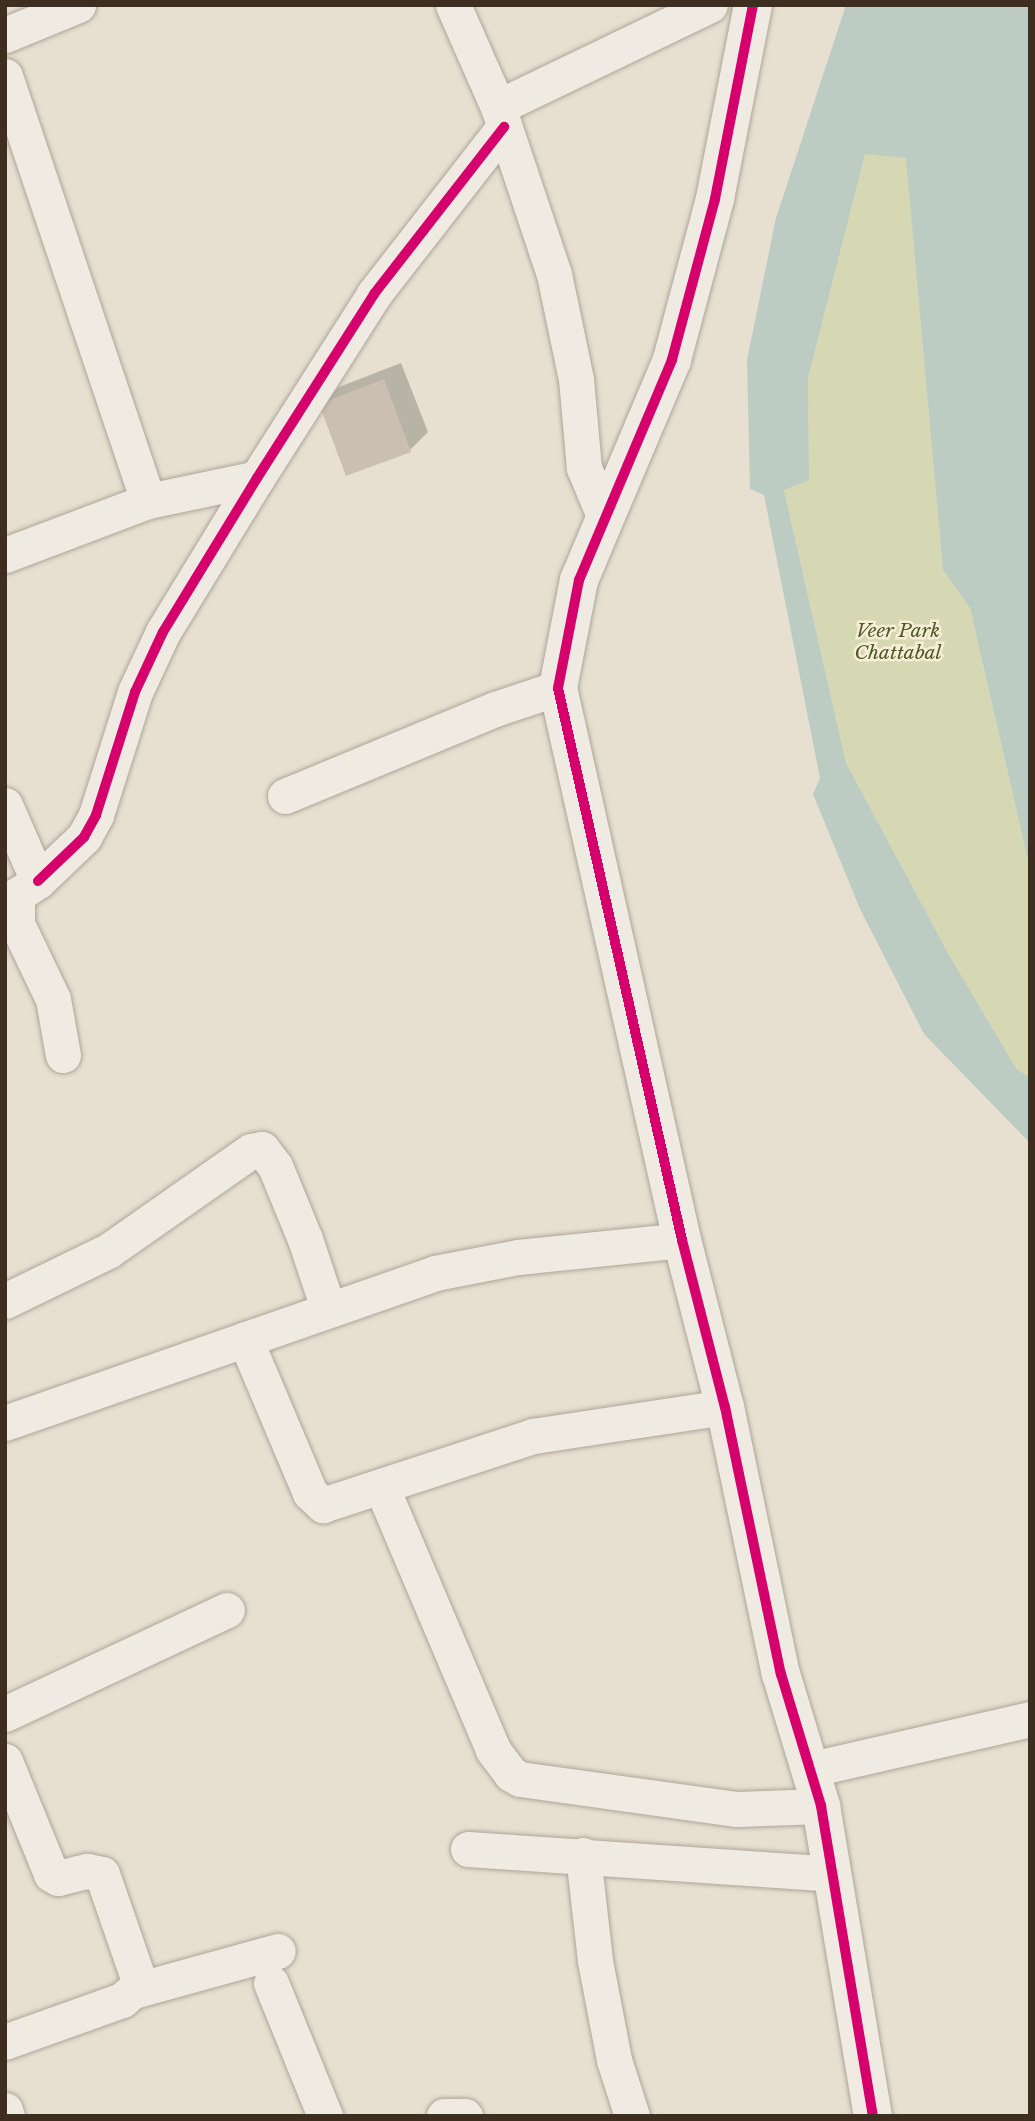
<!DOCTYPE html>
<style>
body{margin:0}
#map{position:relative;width:1035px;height:2121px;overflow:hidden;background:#e7e0d1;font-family:"Libre Baskerville",serif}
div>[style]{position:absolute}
.green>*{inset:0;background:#d6d7b3}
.water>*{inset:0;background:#bcccc2}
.shadow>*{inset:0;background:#0003}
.building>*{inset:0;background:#cbbfb2}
.roads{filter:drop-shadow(0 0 2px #ada599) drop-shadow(0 0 2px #ada599)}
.minor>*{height:35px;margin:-17.5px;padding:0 17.5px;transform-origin:17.5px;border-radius:17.5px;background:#efebe3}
.tertiary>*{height:38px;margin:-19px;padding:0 19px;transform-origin:19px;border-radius:19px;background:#efebe3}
.cycleway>*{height:10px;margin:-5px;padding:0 5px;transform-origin:5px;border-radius:5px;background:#d6006c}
span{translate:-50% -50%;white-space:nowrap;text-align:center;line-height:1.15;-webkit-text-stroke:5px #f7eed8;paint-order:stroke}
.park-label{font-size:19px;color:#4d5a26;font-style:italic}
.frame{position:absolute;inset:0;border:7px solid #3d2e20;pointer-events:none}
</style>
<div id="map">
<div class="green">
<i style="clip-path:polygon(865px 153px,907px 158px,943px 570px,970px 608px,1030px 869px,1030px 1077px,1017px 1071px,949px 955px,846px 763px,784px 489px,809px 480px,808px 378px)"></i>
</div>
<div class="water">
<i style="clip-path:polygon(846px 5px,1030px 5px,1030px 869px,970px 608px,943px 570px,906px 158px,865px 154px,808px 378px,809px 480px,784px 490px,846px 763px,949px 955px,1017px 1070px,1030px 1077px,1030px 1143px,924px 1034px,860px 909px,813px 794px,820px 778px,764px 495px,750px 489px,747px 360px,776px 218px)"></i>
</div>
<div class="shadow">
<i style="clip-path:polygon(401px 363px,428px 432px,410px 450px,321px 404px,339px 387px)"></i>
</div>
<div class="building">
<i style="clip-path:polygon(384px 379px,411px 452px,346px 476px,319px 404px)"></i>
</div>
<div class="roads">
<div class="minor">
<i style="left:453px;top:5px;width:111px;rotate:66.2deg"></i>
<i style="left:498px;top:107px;width:176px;rotate:71.5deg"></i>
<i style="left:554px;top:274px;width:107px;rotate:78.2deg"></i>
<i style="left:576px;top:379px;width:89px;rotate:84.9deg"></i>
<i style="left:584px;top:468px;width:54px;rotate:67.2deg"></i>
<i style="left:5px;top:35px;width:79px;rotate:-22.3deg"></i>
<i style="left:5px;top:76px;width:448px;rotate:71.4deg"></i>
<i style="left:148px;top:501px;width:153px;rotate:159.3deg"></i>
<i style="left:498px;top:107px;width:235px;rotate:-25.7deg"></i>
<i style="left:148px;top:501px;width:111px;rotate:-11.9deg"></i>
<i style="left:285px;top:796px;width:227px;rotate:-22.5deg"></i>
<i style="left:495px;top:709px;width:66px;rotate:-18.4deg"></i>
<i style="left:5px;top:805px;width:83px;rotate:66.5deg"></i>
<i style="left:38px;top:881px;width:25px;rotate:146deg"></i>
<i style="left:17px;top:895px;width:29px;rotate:90deg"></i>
<i style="left:17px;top:924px;width:83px;rotate:64.4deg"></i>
<i style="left:53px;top:999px;width:57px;rotate:79.9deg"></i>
<i style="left:38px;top:881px;width:64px;rotate:-43.7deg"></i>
<i style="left:84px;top:837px;width:25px;rotate:-61deg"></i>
<i style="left:96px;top:815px;width:129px;rotate:-72.4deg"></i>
<i style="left:135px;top:692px;width:66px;rotate:-65deg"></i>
<i style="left:163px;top:632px;width:180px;rotate:-58.6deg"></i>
<i style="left:257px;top:478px;width:218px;rotate:-57.5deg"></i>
<i style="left:374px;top:294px;width:212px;rotate:-52.1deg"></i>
<i style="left:5px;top:1301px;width:114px;rotate:-25.9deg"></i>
<i style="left:108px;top:1251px;width:174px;rotate:-35deg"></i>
<i style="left:251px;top:1151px;width:11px;rotate:-10deg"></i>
<i style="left:262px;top:1149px;width:21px;rotate:53deg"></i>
<i style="left:275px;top:1166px;width:79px;rotate:67.7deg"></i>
<i style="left:305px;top:1239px;width:73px;rotate:71.6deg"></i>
<i style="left:245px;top:1339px;width:167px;rotate:67.1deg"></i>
<i style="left:310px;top:1493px;width:18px;rotate:43deg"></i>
<i style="left:323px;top:1505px;width:221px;rotate:-18.2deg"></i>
<i style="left:533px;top:1436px;width:194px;rotate:-8.6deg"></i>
<i style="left:5px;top:1423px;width:455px;rotate:-19.2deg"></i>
<i style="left:435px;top:1273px;width:85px;rotate:-10.9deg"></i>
<i style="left:518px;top:1257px;width:165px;rotate:-5.9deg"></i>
<i style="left:382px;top:1488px;width:285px;rotate:67deg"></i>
<i style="left:493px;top:1750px;width:30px;rotate:53deg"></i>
<i style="left:511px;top:1774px;width:10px;rotate:29deg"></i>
<i style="left:520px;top:1779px;width:219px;rotate:7.9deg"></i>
<i style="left:737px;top:1809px;width:84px;rotate:-2deg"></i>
<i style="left:5px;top:1714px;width:245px;rotate:-25.1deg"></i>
<i style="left:5px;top:1761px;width:122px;rotate:67.8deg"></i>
<i style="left:51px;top:1874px;width:8px;rotate:30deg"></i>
<i style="left:58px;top:1878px;width:30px;rotate:-14deg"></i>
<i style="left:87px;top:1871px;width:15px;rotate:11deg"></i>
<i style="left:102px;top:1874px;width:116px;rotate:70.9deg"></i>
<i style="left:140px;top:1984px;width:24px;rotate:138deg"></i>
<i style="left:122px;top:2000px;width:124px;rotate:160.3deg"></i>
<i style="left:812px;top:1769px;width:224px;rotate:-12.9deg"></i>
<i style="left:468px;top:1849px;width:365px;rotate:3.9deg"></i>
<i style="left:583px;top:1855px;width:107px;rotate:83.5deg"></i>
<i style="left:595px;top:1961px;width:101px;rotate:79.1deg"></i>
<i style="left:614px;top:2060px;width:59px;rotate:72.2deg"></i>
<i style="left:271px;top:1983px;width:144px;rotate:67.9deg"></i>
<i style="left:137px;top:1990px;width:146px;rotate:-15.5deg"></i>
<i style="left:5px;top:2110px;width:6px;rotate:72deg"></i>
<i style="left:444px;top:2116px;width:21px"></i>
</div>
<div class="tertiary">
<i style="left:753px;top:5px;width:198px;rotate:101.1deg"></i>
<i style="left:715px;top:199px;width:167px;rotate:105deg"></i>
<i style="left:672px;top:360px;width:239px;rotate:112.9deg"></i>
<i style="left:579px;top:580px;width:110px;rotate:101deg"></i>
<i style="left:558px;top:688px;width:566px;rotate:77.34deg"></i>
<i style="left:682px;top:1240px;width:172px;rotate:75.6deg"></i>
<i style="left:725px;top:1407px;width:273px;rotate:78.2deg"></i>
<i style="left:781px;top:1674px;width:138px;rotate:73.1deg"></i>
<i style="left:821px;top:1806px;width:314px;rotate:80.5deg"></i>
</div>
</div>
<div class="cycleway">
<i style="left:753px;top:5px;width:198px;rotate:101.1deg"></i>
<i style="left:715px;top:199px;width:167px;rotate:105deg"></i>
<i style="left:672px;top:360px;width:239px;rotate:112.9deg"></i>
<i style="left:579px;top:580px;width:110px;rotate:101deg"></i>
<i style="left:558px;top:688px;width:566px;rotate:77.34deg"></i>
<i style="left:682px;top:1240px;width:172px;rotate:75.6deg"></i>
<i style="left:725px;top:1407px;width:273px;rotate:78.2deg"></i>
<i style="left:781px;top:1674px;width:138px;rotate:73.1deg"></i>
<i style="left:821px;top:1806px;width:314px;rotate:80.5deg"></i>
<i style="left:38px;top:881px;width:64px;rotate:-43.7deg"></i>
<i style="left:84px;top:837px;width:25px;rotate:-61deg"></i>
<i style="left:96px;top:815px;width:129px;rotate:-72.4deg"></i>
<i style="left:135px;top:692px;width:66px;rotate:-65deg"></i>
<i style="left:163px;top:632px;width:180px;rotate:-58.6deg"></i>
<i style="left:257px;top:478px;width:218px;rotate:-57.5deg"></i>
<i style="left:374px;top:294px;width:212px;rotate:-52.1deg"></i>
</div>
<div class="park-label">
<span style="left:898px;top:642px">Veer Park<br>Chattabal</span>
</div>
<div class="frame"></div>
</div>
